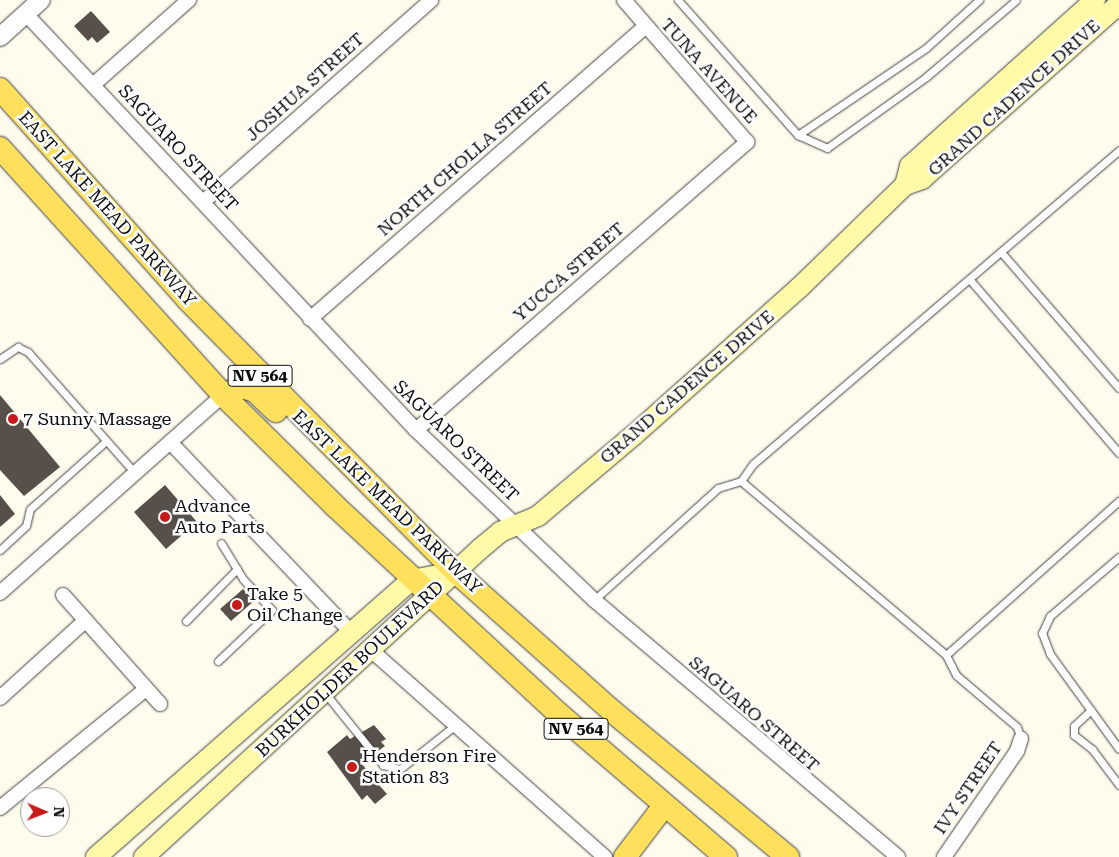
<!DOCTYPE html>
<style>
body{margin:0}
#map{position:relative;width:1119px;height:857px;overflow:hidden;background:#fffced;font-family:"Roboto Serif",serif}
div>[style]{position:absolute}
.building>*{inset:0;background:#574f49}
.roads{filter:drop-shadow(0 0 1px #404040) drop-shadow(0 0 1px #404040)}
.service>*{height:7px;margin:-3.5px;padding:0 3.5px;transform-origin:3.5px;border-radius:3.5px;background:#fff}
.minor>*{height:14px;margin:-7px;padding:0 7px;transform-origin:7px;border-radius:7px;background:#fff}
.tertiary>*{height:18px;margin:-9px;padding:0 9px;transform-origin:9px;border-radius:9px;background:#fff}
.secondary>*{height:20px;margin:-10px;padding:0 10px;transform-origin:10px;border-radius:10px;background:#fffaa8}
.primary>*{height:22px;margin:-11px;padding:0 11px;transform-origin:11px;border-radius:11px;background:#ffe05d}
.dots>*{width:14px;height:14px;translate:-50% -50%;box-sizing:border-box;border:2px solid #fff;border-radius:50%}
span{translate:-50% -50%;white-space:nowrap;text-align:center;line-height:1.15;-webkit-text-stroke:5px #fff;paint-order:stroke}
.shield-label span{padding:1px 4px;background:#fff;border:1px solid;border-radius:4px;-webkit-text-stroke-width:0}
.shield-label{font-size:16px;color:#0d0d0d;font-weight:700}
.street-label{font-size:18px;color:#0d0d0d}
.poi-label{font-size:18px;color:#0d0d0d}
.left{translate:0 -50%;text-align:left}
.north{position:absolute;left:20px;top:787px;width:50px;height:50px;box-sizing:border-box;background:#fff;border:1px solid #9e9e9e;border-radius:50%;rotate:91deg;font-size:14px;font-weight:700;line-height:20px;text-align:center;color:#0d0d0d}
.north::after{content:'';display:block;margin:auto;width:18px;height:22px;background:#ca1919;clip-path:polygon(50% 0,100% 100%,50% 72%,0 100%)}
</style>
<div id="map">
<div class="building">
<i style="clip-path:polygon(91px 11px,110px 32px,97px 43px,92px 37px,88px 41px,74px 26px)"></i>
<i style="clip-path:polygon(0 395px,60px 467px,24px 496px,0 470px)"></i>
<i style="clip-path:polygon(165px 485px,197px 522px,166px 549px,134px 512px)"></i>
<i style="clip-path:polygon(0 495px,15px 514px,0 527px)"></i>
<i style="clip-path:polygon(243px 589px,254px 601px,231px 621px,220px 609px)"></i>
<i style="clip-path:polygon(374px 725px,386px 739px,381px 742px,385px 746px,361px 763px,371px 775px,376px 771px,384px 780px,379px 785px,387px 794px,375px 804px,367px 795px,362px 800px,327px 752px,347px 735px,350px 739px)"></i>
</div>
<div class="roads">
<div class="service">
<i style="left:678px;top:0;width:181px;rotate:48.4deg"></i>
<i style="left:798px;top:135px;width:32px;rotate:24deg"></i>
<i style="left:827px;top:148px;width:122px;rotate:-35.6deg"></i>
<i style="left:926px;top:77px;width:118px;rotate:-40.5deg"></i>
<i style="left:798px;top:135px;width:155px;rotate:-34.2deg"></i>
<i style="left:926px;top:48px;width:72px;rotate:-42.2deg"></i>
<i style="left:1001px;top:252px;width:180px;rotate:49.1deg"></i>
<i style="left:971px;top:281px;width:227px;rotate:49.3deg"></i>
<i style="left:0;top:359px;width:22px;rotate:-34deg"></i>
<i style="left:18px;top:347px;width:11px;rotate:27deg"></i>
<i style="left:28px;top:352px;width:162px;rotate:48.5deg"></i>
<i style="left:741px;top:481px;width:269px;rotate:40.3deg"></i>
<i style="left:946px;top:655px;width:22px;rotate:63deg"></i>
<i style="left:956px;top:675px;width:80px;rotate:40.4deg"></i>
<i style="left:1017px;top:727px;width:13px;rotate:72deg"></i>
<i style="left:0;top:550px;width:35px;rotate:-43deg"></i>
<i style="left:26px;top:526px;width:17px;rotate:-77deg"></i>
<i style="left:30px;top:509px;width:102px;rotate:-41.8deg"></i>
<i style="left:1119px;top:557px;width:91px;rotate:139.5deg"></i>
<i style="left:1050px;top:616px;width:19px;rotate:115deg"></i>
<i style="left:1042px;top:633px;width:22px;rotate:69deg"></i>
<i style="left:1050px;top:654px;width:117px;rotate:54deg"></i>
<i style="left:594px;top:600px;width:167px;rotate:-42.1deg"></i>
<i style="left:718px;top:488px;width:24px;rotate:-17deg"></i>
<i style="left:741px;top:481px;width:21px;rotate:-55deg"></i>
<i style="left:753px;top:464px;width:482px;rotate:-40.6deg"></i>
<i style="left:186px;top:621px;width:73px;rotate:-45.6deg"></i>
<i style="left:946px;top:655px;width:232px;rotate:-41.7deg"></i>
<i style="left:218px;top:661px;width:74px;rotate:-43.4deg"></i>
<i style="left:272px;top:610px;width:42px;rotate:-133.1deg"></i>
<i style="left:243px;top:579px;width:42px;rotate:-121.4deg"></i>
<i style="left:325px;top:693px;width:92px;rotate:51.1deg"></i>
<i style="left:383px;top:765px;width:17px;rotate:13deg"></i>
<i style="left:400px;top:769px;width:68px;rotate:-38.4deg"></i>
<i style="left:1091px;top:710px;width:23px;rotate:137deg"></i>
<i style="left:1074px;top:726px;width:9px;rotate:90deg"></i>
<i style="left:1074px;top:735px;width:23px;rotate:38deg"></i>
<i style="left:1092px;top:749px;width:45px;rotate:53.1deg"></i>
</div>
<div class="minor">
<i style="left:26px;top:14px;width:570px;rotate:46.85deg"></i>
<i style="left:416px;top:430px;width:246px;rotate:43.7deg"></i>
<i style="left:594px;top:600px;width:398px;rotate:40.2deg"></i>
<i style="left:94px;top:84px;width:127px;rotate:-41.5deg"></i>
<i style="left:203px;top:202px;width:305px;rotate:-41.5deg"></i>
<i style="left:310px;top:319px;width:444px;rotate:-41.1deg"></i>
<i style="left:416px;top:430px;width:439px;rotate:-41deg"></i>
<i style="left:747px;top:142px;width:188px;rotate:-130.9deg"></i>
<i style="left:170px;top:442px;width:262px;rotate:46.4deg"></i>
<i style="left:0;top:593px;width:298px;rotate:-41.6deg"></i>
<i style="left:63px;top:595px;width:146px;rotate:48.3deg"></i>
<i style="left:372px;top:651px;width:311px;rotate:41.5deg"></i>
<i style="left:0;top:698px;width:115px;rotate:-42.2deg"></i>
<i style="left:0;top:808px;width:188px;rotate:-39.2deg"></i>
<i style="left:944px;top:857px;width:129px;rotate:-55.4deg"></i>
<i style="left:1017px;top:751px;width:13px;rotate:-72deg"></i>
</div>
<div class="tertiary">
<i style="left:0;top:37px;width:55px;rotate:-42.1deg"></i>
</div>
<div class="secondary">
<i style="left:905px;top:185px;width:20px;rotate:-75deg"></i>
<i style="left:910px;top:166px;width:249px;rotate:-41.9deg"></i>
<i style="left:96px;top:857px;width:419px;rotate:-41.3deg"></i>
<i style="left:411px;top:580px;width:46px;rotate:-10.1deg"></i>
<i style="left:144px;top:857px;width:456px;rotate:-42.5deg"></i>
<i style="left:480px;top:549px;width:26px;rotate:-40deg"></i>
<i style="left:500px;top:532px;width:41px;rotate:-22.8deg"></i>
<i style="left:538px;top:516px;width:126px;rotate:-40.2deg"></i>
<i style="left:634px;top:435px;width:221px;rotate:-41.7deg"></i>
<i style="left:799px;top:288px;width:148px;rotate:-44.2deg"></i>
<i style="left:905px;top:185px;width:18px;rotate:-19deg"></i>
<i style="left:922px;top:179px;width:264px;rotate:-41.6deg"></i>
</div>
<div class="primary">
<i style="left:0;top:89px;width:284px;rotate:48.3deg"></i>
<i style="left:189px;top:301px;width:380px;rotate:45.4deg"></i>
<i style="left:456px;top:572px;width:209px;rotate:41.7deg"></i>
<i style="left:612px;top:711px;width:229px;rotate:39.7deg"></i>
<i style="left:0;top:148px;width:333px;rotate:47.9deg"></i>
<i style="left:223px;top:395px;width:158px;rotate:44.7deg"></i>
<i style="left:335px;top:506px;width:306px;rotate:42.9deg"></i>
<i style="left:559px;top:714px;width:220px;rotate:40.6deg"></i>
<i style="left:223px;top:395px;width:21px;rotate:-23deg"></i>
<i style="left:242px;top:387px;width:14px;rotate:17deg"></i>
<i style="left:255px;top:391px;width:29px;rotate:44deg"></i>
<i style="left:625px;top:857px;width:64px;rotate:-52.6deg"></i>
</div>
</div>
<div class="dots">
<i style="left:13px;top:419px;background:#ca1919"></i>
<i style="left:165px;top:517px;background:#ca1919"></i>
<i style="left:237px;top:605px;background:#ca1919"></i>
<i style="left:352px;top:767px;background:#ca1919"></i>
</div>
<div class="shield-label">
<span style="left:260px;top:376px">NV 564</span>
<span style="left:576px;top:729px">NV 564</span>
</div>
<div class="street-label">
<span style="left:709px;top:71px;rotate:48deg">TUNA AVENUE</span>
<span style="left:305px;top:87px;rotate:-42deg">JOSHUA STREET</span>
<span style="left:1014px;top:98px;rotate:-42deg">GRAND CADENCE DRIVE</span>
<span style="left:178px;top:148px;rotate:47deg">SAGUARO STREET</span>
<span style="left:465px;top:159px;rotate:-41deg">NORTH CHOLLA STREET</span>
<span style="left:107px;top:209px;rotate:48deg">EAST LAKE MEAD PARKWAY</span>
<span style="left:569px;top:272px;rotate:-41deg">YUCCA STREET</span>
<span style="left:687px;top:387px;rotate:-41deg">GRAND CADENCE DRIVE</span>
<span style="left:456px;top:441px;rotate:44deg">SAGUARO STREET</span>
<span style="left:387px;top:502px;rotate:44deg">EAST LAKE MEAD PARKWAY</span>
<span style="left:350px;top:669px;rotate:-43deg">BURKHOLDER BOULEVARD</span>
<span style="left:754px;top:714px;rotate:41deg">SAGUARO STREET</span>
<span style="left:968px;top:788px;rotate:-56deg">IVY STREET</span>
</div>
<div class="poi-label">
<span class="left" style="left:23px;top:419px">7 Sunny Massage</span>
<span class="left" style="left:175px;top:517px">Advance<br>Auto Parts</span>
<span class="left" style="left:247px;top:605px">Take 5<br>Oil Change</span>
<span class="left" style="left:362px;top:767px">Henderson Fire<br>Station 83</span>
</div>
<div class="north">N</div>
</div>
